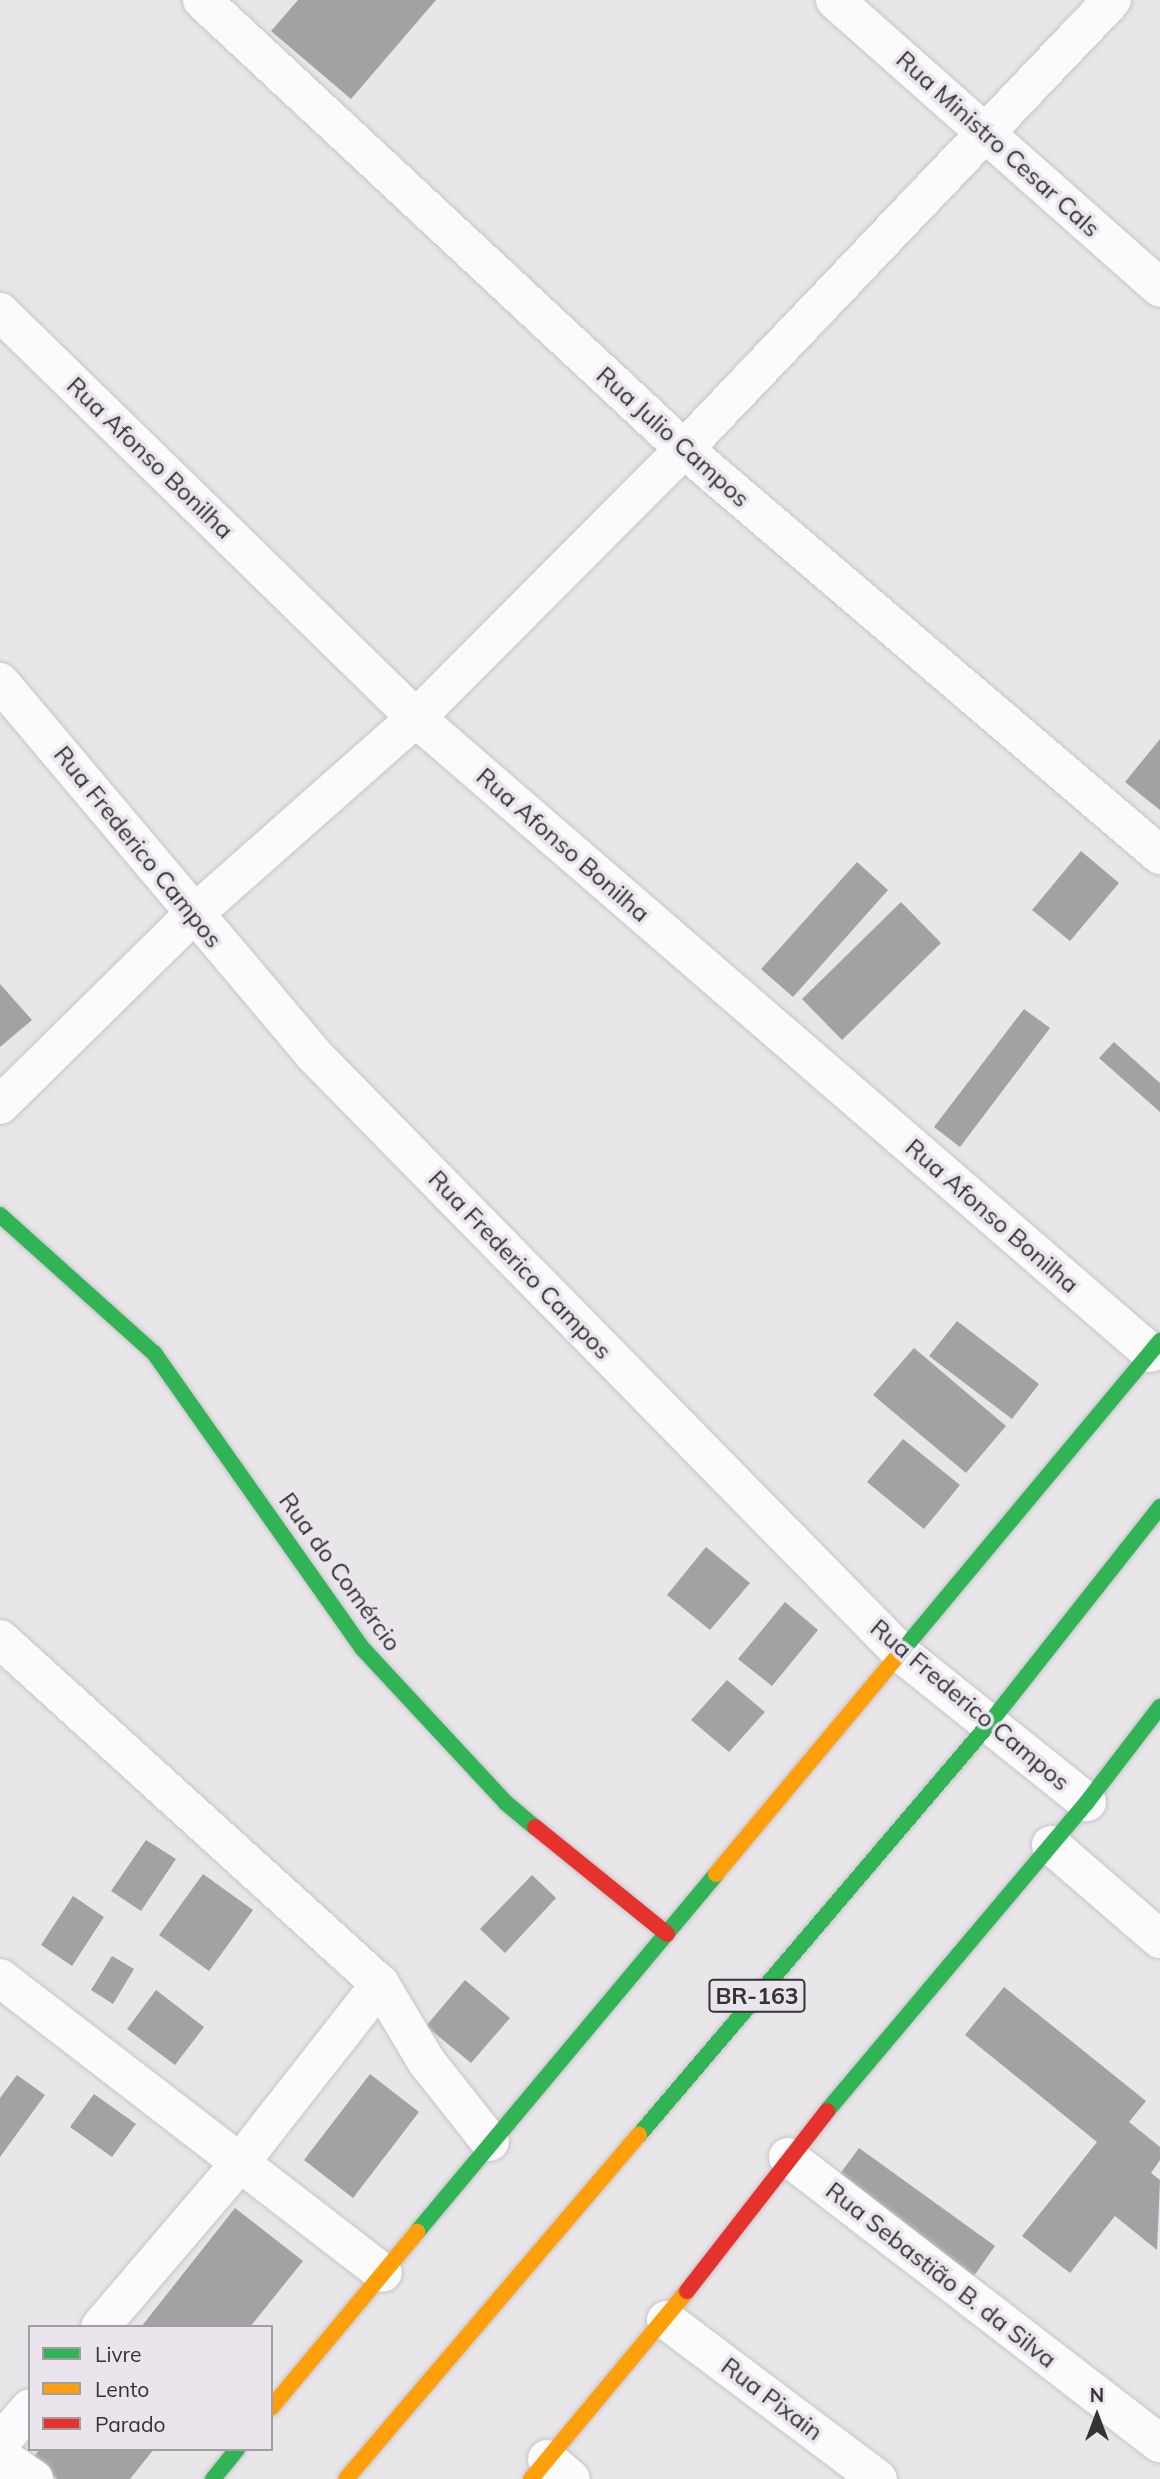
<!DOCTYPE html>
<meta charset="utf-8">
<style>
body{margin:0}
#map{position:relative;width:1160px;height:2479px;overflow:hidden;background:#e9e6ea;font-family:Mulish,sans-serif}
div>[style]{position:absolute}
.building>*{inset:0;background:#a2a1a4}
.roads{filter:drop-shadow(0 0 2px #c6c4c7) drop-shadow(0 0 2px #c6c4c7)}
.street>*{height:38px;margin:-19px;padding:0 19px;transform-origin:19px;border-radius:19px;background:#fcfbfc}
.fast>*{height:16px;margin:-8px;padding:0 8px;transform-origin:8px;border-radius:8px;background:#30b455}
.slow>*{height:16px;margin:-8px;padding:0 8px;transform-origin:8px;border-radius:8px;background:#ff9f0a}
.jam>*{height:16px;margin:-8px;padding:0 8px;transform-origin:8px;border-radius:8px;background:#e5322d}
span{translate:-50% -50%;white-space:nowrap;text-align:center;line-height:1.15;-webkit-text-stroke:7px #eae4ec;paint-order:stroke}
.shield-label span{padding:2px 5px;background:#eae4ec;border:2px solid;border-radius:5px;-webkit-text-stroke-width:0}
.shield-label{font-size:23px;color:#343235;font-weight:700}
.street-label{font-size:24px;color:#343235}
.legend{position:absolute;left:28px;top:2325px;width:245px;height:126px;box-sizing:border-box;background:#eae4ec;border:2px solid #a19da3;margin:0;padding:9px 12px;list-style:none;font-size:21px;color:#343235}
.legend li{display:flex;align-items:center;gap:14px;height:35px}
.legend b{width:35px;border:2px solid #a19da3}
.north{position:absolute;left:1062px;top:2381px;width:70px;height:70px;-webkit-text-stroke:5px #eae4ec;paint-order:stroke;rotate:0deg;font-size:19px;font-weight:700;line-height:28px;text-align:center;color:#343235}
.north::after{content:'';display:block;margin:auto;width:24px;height:32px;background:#343235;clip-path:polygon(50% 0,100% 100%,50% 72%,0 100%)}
</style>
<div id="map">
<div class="building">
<i style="clip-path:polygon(298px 0,436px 0,351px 99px,271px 31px)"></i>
<i style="clip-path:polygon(1160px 739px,1160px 810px,1125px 782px)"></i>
<i style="clip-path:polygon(1081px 851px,1119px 883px,1070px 941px,1032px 910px)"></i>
<i style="clip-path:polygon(857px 862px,888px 890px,793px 997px,761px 969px)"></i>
<i style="clip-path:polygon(901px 902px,941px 943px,842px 1040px,802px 999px)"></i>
<i style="clip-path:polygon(0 984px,32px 1020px,0 1047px)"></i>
<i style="clip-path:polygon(1024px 1009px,1050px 1028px,960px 1147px,934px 1127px)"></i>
<i style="clip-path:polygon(1114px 1042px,1160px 1083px,1160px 1112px,1099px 1058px)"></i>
<i style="clip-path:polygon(957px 1321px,1039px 1384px,1012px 1419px,929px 1356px)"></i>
<i style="clip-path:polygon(914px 1348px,1006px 1426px,966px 1473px,873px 1395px)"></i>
<i style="clip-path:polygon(903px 1439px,960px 1485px,924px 1529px,867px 1482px)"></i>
<i style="clip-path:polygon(706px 1547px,750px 1583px,710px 1630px,667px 1595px)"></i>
<i style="clip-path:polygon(785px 1602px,818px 1630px,772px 1686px,738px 1659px)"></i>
<i style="clip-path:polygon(727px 1680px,765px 1712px,729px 1752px,691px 1720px)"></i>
<i style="clip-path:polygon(146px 1840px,176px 1859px,141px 1911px,111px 1891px)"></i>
<i style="clip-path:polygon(203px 1874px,253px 1910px,209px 1971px,159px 1935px)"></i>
<i style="clip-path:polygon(532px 1875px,556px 1898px,505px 1953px,480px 1929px)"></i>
<i style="clip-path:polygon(73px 1896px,104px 1917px,72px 1966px,41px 1945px)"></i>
<i style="clip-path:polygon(112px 1956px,134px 1969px,113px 2004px,91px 1990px)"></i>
<i style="clip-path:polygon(465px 1980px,510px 2018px,471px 2063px,426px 2026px)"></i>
<i style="clip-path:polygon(1004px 1987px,1146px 2101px,1129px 2122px,1160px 2147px,1160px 2160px,1151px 2173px,1160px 2180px,1157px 2250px,1115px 2216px,1070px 2273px,1022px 2236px,1097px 2142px,965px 2035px)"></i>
<i style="clip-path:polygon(156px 1990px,204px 2027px,175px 2065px,127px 2029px)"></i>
<i style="clip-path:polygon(370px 2074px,419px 2112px,353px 2198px,304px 2160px)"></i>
<i style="clip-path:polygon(17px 2075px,45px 2095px,0 2157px,0 2098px)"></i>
<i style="clip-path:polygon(94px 2094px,136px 2124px,112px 2157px,70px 2127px)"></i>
<i style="clip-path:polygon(859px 2148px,995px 2246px,971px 2280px,834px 2182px)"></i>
<i style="clip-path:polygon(235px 2208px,303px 2261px,250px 2327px,141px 2327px)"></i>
<i style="clip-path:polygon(40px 2449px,154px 2449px,130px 2479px,57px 2479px,32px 2459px)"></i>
</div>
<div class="roads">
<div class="street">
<i style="left:202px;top:0;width:659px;rotate:42.97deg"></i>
<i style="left:684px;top:449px;width:626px;rotate:40.46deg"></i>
<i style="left:835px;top:0;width:434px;rotate:41.5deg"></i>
<i style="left:0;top:312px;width:581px;rotate:44.3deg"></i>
<i style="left:416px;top:718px;width:971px;rotate:40.83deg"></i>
<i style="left:0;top:682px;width:489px;rotate:49.9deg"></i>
<i style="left:315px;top:1056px;width:838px;rotate:45.53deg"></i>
<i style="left:902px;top:1654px;width:237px;rotate:38.7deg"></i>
<i style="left:0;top:1105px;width:271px;rotate:-44.6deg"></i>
<i style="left:193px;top:915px;width:298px;rotate:-41.5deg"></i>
<i style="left:416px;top:718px;width:380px;rotate:-45.1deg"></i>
<i style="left:684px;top:449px;width:620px;rotate:-46.37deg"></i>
<i style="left:0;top:1639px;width:513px;rotate:42.24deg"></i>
<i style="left:380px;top:1984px;width:90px;rotate:59.1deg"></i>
<i style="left:426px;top:2061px;width:103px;rotate:51.7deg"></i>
<i style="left:1051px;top:1845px;width:144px;rotate:40.8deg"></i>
<i style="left:0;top:1978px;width:483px;rotate:37.6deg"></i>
<i style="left:788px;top:2157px;width:469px;rotate:37.6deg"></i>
<i style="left:666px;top:2320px;width:265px;rotate:36.9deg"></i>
<i style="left:100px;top:2327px;width:214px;rotate:-49.5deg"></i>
<i style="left:239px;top:2164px;width:229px;rotate:-51.9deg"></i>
<i style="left:0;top:2443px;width:46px;rotate:-49.4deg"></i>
<i style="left:0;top:2456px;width:41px;rotate:34.1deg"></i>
<i style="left:547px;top:2459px;width:31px;rotate:40deg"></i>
</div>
<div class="fast">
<i style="left:0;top:1215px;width:207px;rotate:41.9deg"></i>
<i style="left:154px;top:1353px;width:362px;rotate:54.8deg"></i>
<i style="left:363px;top:1649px;width:210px;rotate:47.1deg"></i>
<i style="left:506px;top:1803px;width:38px;rotate:40deg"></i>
<i style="left:896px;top:1658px;width:413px;rotate:-50.2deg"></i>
<i style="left:827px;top:2111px;width:404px;rotate:-49.9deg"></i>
<i style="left:1087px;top:1802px;width:120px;rotate:-52.5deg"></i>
<i style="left:639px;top:2135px;width:538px;rotate:-49.59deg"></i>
<i style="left:988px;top:1725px;width:278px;rotate:-51.7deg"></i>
<i style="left:417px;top:2232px;width:466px;rotate:-50.1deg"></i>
<i style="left:213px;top:2479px;width:38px;rotate:-51deg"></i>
</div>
<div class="slow">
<i style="left:716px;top:1874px;width:281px;rotate:-50.2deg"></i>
<i style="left:271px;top:2408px;width:229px;rotate:-50.3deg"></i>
<i style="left:346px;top:2479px;width:452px;rotate:-49.6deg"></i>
<i style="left:531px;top:2479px;width:244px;rotate:-50.3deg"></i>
</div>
<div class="jam">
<i style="left:535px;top:1827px;width:170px;rotate:39deg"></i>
<i style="left:687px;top:2291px;width:228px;rotate:-52.1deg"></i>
</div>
</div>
<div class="shield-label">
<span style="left:757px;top:1996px">BR-163</span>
</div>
<div class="street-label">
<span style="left:998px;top:144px;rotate:42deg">Rua Ministro Cesar Cals</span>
<span style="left:673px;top:437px;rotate:42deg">Rua Julio Campos</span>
<span style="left:150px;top:458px;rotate:44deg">Rua Afonso Bonilha</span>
<span style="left:563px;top:845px;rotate:41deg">Rua Afonso Bonilha</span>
<span style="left:138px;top:847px;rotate:51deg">Rua Frederico Campos</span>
<span style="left:992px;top:1216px;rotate:41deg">Rua Afonso Bonilha</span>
<span style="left:520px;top:1265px;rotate:46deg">Rua Frederico Campos</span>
<span style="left:340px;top:1572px;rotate:54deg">Rua do Comércio</span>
<span style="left:970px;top:1705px;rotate:40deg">Rua Frederico Campos</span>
<span style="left:941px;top:2275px;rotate:38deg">Rua Sebastião B. da Silva</span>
<span style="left:772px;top:2399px;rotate:37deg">Rua Pixain</span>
</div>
<ul class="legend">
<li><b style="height:9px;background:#30b455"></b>Livre</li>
<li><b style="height:9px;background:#ff9f0a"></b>Lento</li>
<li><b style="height:9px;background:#e5322d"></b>Parado</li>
</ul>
<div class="north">N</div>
</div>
